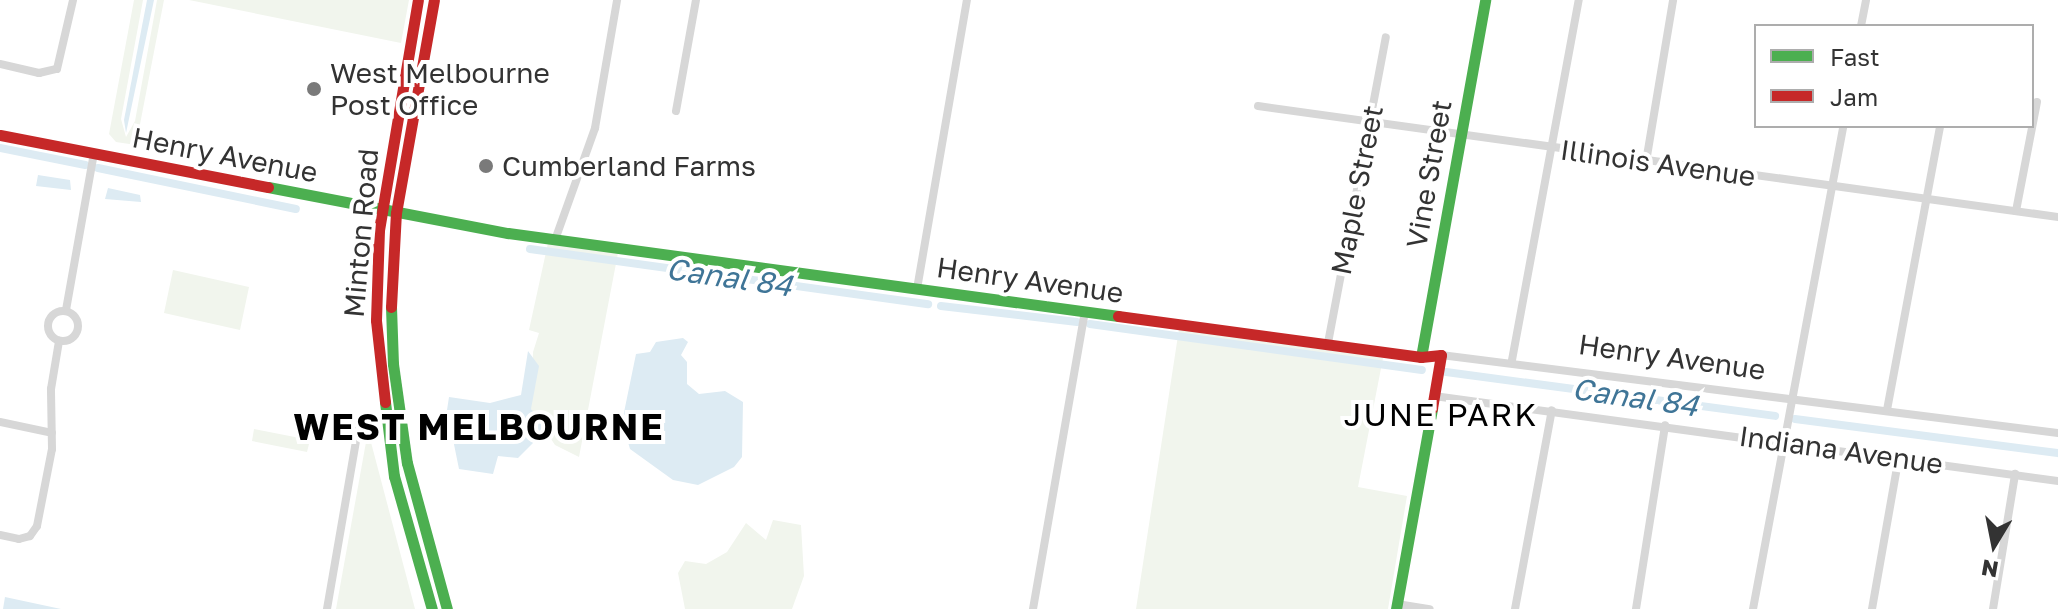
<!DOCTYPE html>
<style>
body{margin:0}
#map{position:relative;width:2058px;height:609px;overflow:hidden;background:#fff;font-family:"Golos Text",sans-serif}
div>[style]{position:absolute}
.green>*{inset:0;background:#f1f5ed}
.water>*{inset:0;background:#ddebf3}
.canal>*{height:8px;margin:-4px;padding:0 4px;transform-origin:4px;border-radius:4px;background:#ddebf3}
.street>*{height:8px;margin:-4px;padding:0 4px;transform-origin:4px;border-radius:4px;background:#d7d7d7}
.street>.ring{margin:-4px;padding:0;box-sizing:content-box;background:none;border:8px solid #d7d7d7;border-radius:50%}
.fast>*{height:11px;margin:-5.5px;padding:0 5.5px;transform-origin:5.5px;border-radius:5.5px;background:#4caf50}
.jam>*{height:11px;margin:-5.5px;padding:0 5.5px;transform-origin:5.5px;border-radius:5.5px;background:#c62828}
.dots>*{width:22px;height:22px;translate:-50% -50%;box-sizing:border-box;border:4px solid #fff;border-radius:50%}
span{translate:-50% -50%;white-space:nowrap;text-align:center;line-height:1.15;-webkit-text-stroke:8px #fff;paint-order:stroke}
.poi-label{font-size:28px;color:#333}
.left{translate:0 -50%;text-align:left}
.street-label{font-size:28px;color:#333}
.water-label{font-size:30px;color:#3f7597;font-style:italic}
.quarter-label{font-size:32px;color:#000;letter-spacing:2px}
.district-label{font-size:36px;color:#000;font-weight:700;letter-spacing:2px}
.legend{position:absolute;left:1754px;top:24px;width:280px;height:104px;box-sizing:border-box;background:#fff;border:2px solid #adadad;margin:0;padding:10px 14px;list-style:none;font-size:24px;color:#333}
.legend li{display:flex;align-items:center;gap:16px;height:40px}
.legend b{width:40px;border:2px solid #adadad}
.north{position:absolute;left:1954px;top:505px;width:80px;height:80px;-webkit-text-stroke:6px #fff;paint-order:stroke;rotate:190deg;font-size:22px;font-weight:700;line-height:32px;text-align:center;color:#333}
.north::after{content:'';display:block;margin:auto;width:28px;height:36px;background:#333;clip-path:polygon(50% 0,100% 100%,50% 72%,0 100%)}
</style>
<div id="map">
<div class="green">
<i style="clip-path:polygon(134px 0,143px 0,121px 119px,126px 137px,135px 121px,157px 0,164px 0,136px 145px,116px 142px,109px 134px)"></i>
<i style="clip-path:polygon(189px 0,409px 0,401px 43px)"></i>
<i style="clip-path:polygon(548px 243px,618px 253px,579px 457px,555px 445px,531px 409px,533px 352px,539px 333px,529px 330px)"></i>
<i style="clip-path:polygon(173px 270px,249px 287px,240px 330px,164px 313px)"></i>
<i style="clip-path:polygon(1179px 329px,1383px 358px,1358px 487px,1407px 496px,1388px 609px,1136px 609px)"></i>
<i style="clip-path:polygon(254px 429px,310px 440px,307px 452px,252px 441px)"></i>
<i style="clip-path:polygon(368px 431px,415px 609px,336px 609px)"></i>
<i style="clip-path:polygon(773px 520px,801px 525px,804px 576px,792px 609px,685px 609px,678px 573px,685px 561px,706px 564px,727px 552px,746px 523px,766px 540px)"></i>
</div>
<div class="water">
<i style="clip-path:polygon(147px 0,154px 0,126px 133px,124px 120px)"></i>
<i style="clip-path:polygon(38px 175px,70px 180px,71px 190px,36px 186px)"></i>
<i style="clip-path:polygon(108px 188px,140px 195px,141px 202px,105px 199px)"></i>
<i style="clip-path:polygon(683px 338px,688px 342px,681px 355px,687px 362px,687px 384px,699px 394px,725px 391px,743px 402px,742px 457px,734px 467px,698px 485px,673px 480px,630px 449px,622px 422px,636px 354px,650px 352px,656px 342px)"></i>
<i style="clip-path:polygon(528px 351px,539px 366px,531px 409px,545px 424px,542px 434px,518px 458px,498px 456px,493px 474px,459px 469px,447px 410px,449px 397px,490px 403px,521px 395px)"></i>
<i style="clip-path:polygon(5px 597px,61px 609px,3px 609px)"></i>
</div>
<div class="canal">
<i style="left:0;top:148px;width:87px;rotate:11.3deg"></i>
<i style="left:98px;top:168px;width:202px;rotate:11.7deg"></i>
<i style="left:530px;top:249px;width:402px;rotate:7.9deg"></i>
<i style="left:941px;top:306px;width:137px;rotate:6.7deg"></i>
<i style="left:1090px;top:324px;width:335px;rotate:7.9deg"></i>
<i style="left:1446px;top:372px;width:332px;rotate:7.6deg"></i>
<i style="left:1795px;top:419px;width:265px;rotate:7.4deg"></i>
</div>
<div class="street">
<i style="left:1861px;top:26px;width:26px;rotate:-79deg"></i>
<i style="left:0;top:64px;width:40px;rotate:13deg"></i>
<i style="left:39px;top:73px;width:18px;rotate:-13deg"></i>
<i style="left:57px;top:69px;width:71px;rotate:-76.9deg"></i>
<i style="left:1258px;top:106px;width:808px;rotate:7.9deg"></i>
<i style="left:676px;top:111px;width:113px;rotate:-79.8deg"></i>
<i style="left:1646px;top:162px;width:164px;rotate:-80.5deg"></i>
<i style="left:2016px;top:211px;width:111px;rotate:-79.1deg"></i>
<i style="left:555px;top:240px;width:119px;rotate:-70.3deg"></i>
<i style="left:595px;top:128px;width:130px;rotate:-80.2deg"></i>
<i style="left:917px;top:289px;width:293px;rotate:-80.2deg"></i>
<i style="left:66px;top:310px;width:159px;rotate:-79.9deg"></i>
<i class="ring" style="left:48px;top:311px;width:22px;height:22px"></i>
<i style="left:1328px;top:343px;width:311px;rotate:-79.3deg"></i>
<i style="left:1441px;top:355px;width:622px;rotate:7.21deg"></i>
<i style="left:1512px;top:360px;width:366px;rotate:-79.5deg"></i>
<i style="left:1434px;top:396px;width:630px;rotate:7.76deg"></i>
<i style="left:1887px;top:410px;width:289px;rotate:-79.4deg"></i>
<i style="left:0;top:422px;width:53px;rotate:11.9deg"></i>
<i style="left:0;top:535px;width:19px;rotate:12deg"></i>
<i style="left:19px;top:539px;width:11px;rotate:-15deg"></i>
<i style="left:30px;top:536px;width:12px;rotate:-55deg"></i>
<i style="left:37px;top:526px;width:78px;rotate:-79deg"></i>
<i style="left:52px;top:449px;width:60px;rotate:-91deg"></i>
<i style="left:51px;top:389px;width:49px;rotate:-80.5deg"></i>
<i style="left:1397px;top:604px;width:33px;rotate:9deg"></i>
<i style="left:327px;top:609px;width:182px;rotate:-80.2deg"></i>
<i style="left:1033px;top:609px;width:302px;rotate:-80.1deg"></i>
<i style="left:1515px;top:609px;width:202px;rotate:-79.5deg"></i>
<i style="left:1636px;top:609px;width:186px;rotate:-81deg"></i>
<i style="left:1753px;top:609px;width:491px;rotate:-79.4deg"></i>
<i style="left:1872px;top:609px;width:155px;rotate:-80deg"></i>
<i style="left:1993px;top:609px;width:137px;rotate:-80.7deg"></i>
</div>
<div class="fast">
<i style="left:268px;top:187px;width:244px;rotate:10.9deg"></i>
<i style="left:508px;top:233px;width:616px;rotate:7.75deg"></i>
<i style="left:391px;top:307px;width:57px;rotate:88deg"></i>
<i style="left:393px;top:364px;width:100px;rotate:82deg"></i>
<i style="left:407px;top:463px;width:151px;rotate:74.7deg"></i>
<i style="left:1421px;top:357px;width:363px;rotate:-79.8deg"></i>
<i style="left:385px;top:402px;width:75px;rotate:83.1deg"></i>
<i style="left:394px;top:476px;width:138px;rotate:74.1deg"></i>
<i style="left:1396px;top:609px;width:204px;rotate:-79.8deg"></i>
</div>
<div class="jam">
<i style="left:0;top:135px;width:273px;rotate:11deg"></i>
<i style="left:391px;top:307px;width:94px;rotate:-87deg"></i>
<i style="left:396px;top:213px;width:216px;rotate:-79.9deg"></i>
<i style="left:1118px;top:316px;width:306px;rotate:7.7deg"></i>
<i style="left:1421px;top:357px;width:20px;rotate:-6deg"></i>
<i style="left:1441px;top:355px;width:54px;rotate:99.6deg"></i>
<i style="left:385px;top:402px;width:82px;rotate:-96.3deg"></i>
<i style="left:376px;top:320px;width:90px;rotate:-88.1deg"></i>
<i style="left:379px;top:230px;width:233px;rotate:-80.4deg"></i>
</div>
<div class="dots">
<i style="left:314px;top:89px;background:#7a7a7a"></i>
<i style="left:486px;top:166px;background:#7a7a7a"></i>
</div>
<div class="poi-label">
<span class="left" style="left:330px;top:89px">West Melbourne<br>Post Office</span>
<span class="left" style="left:502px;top:166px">Cumberland Farms</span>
</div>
<div class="street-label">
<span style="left:225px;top:155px;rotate:11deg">Henry Avenue</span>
<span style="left:1658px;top:163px;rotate:8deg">Illinois Avenue</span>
<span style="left:1429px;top:174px;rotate:-80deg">Vine Street</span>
<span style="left:1357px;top:190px;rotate:-79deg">Maple Street</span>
<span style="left:361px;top:233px;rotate:-85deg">Minton Road</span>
<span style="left:1030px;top:280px;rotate:8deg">Henry Avenue</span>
<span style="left:1672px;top:357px;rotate:8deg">Henry Avenue</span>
<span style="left:1841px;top:450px;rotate:8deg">Indiana Avenue</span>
</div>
<div class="water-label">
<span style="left:729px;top:277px;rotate:8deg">Canal 84</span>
<span style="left:1635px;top:397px;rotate:8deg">Canal 84</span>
</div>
<div class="quarter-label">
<span style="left:1441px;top:414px">JUNE PARK</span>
</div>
<div class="district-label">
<span style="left:479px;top:427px">WEST MELBOURNE</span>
</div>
<ul class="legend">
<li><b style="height:10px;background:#4caf50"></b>Fast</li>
<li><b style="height:10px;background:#c62828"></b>Jam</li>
</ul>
<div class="north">N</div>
</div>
